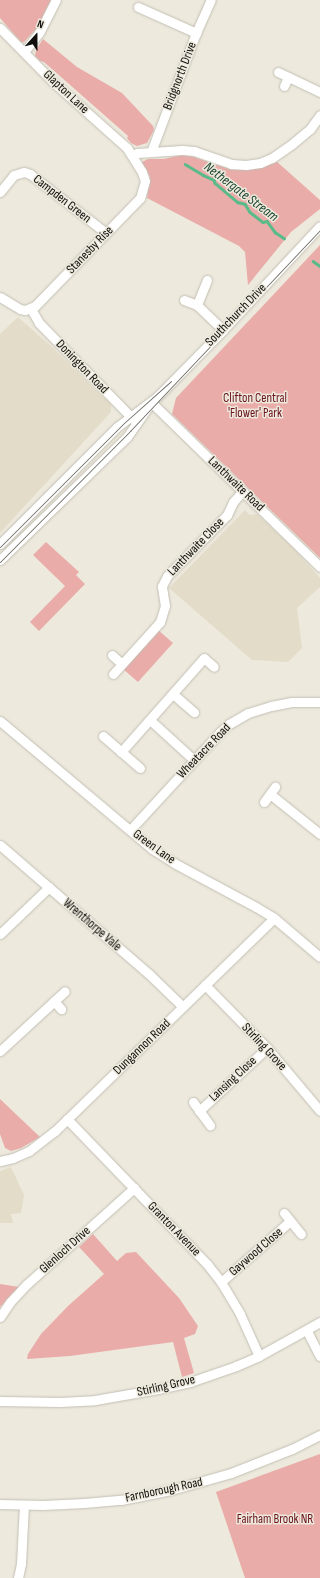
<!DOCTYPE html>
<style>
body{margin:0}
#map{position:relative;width:320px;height:1578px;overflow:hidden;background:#ede9dd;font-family:"Sofia Sans Condensed",sans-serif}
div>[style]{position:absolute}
.built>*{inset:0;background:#e3dcc9}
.green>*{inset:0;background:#eaaca9}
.stream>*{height:2.5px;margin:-1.25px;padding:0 1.25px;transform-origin:1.25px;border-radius:1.25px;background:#58bb89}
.roads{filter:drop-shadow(0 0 1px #c3bfb3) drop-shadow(0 0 1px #c3bfb3)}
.minor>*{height:9px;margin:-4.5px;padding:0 4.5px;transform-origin:4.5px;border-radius:4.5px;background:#fff}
.tram>*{height:1px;margin:-0.5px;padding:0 0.5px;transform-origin:0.5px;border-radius:0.5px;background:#6e6c64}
span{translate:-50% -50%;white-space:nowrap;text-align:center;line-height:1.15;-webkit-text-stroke:3px #ede9dd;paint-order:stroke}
.street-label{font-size:13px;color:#100f0b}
.park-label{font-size:13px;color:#69121a}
.water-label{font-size:14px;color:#1a442f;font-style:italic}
.north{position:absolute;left:16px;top:16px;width:40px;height:40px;-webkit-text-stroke:3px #ede9dd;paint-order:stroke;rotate:21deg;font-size:11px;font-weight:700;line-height:16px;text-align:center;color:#100f0b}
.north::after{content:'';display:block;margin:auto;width:14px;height:18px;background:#100f0b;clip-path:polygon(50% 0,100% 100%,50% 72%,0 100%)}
</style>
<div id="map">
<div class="built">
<i style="clip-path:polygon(18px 317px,53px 348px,111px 405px,111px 412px,0 533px,0 334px)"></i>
<i style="clip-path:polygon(245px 510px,250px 515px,257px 514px,293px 548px,320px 578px,320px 587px,297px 608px,302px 648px,288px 662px,252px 660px,169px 588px)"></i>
<i style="clip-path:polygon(11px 1167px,24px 1195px,21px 1213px,11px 1214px,13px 1223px,0 1223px,0 1171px)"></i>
</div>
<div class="green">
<i style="clip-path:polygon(0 0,51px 0,36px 29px,24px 42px,21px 42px,0 18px)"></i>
<i style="clip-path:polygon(43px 39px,77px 67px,122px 93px,153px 126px,154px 130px,147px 143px,137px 146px,131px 143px,127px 138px,128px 136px,44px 62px,40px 61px,35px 56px,36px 50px)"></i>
<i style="clip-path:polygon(185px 154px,232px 170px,261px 167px,276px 161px,320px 200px,320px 209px,291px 232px,248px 285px,245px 252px,239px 246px,147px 198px,150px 177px,142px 162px,148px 159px,164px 159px)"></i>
<i style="clip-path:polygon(320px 245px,320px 558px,172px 414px,176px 398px)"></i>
<i style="clip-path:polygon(46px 542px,79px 572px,76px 575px,85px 584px,39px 631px,30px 622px,65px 586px,33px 555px)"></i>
<i style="clip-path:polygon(158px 630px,173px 643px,138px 682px,123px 669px)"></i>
<i style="clip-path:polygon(0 1099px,40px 1137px,21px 1148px,11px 1151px,5px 1148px,0 1134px)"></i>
<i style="clip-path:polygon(93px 1234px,117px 1261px,126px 1253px,136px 1252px,179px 1298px,198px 1326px,195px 1334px,184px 1338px,194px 1373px,182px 1377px,173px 1342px,70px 1356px,27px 1359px,28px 1354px,41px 1334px,68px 1306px,104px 1274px,79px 1247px)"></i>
<i style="clip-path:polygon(0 1284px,19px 1287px,0 1307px)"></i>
<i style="clip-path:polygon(320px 1454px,320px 1578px,245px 1578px,216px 1492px)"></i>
</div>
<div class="stream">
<i style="left:185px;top:164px;width:21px;rotate:31deg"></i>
<i style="left:203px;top:175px;width:12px;rotate:24deg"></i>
<i style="left:214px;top:180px;width:3px;rotate:72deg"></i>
<i style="left:215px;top:183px;width:30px;rotate:40deg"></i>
<i style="left:238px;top:202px;width:7px;rotate:16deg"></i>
<i style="left:245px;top:204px;width:9px;rotate:58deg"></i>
<i style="left:250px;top:212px;width:16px;rotate:38deg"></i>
<i style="left:263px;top:222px;width:4px;rotate:-14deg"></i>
<i style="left:267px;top:221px;width:14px;rotate:54deg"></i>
<i style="left:275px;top:232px;width:11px;rotate:34deg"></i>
<i style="left:313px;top:261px;width:9px;rotate:36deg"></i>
</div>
<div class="roads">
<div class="minor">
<i style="left:138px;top:7px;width:64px;rotate:24.1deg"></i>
<i style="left:0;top:28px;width:77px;rotate:45.5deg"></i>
<i style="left:54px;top:83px;width:98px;rotate:41.7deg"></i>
<i style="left:127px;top:148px;width:28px;rotate:58deg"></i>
<i style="left:142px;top:172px;width:9px;rotate:72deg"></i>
<i style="left:145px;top:181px;width:18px;rotate:106deg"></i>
<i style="left:140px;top:198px;width:151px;rotate:134.2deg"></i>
<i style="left:35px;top:306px;width:11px;rotate:158deg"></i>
<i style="left:25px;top:310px;width:5px;rotate:-169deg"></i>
<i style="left:20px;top:309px;width:23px;rotate:-149deg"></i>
<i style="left:24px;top:52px;width:24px;rotate:-52deg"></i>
<i style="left:39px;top:33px;width:37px;rotate:-63deg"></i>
<i style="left:278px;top:72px;width:47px;rotate:25.5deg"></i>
<i style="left:284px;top:86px;width:10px;rotate:-66deg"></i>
<i style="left:151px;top:152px;width:127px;rotate:-69.3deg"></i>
<i style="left:196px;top:33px;width:36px;rotate:-66deg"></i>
<i style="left:133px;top:156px;width:5px;rotate:-37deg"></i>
<i style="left:137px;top:153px;width:45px;rotate:-3.8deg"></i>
<i style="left:182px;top:150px;width:12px;rotate:5deg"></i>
<i style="left:194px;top:151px;width:39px;rotate:19deg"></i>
<i style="left:231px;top:164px;width:15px;rotate:4deg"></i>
<i style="left:246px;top:165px;width:14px;rotate:-8deg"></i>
<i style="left:260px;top:163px;width:13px;rotate:-23deg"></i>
<i style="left:272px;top:158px;width:24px;rotate:-35deg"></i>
<i style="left:292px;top:144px;width:23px;rotate:-40deg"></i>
<i style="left:310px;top:129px;width:17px;rotate:-54deg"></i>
<i style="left:0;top:192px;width:22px;rotate:-51deg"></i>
<i style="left:14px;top:175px;width:10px;rotate:-17deg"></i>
<i style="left:24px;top:172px;width:6px;rotate:18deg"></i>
<i style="left:30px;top:174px;width:96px;rotate:37.8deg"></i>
<i style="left:207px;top:280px;width:27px;rotate:112deg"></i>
<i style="left:197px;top:305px;width:36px;rotate:44deg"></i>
<i style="left:184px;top:300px;width:14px;rotate:21deg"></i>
<i style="left:31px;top:309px;width:16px;rotate:60deg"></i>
<i style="left:39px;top:323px;width:136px;rotate:45.6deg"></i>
<i style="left:151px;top:402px;width:236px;rotate:44.3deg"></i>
<i style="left:0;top:544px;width:165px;rotate:-45deg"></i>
<i style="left:117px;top:427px;width:51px;rotate:-37.1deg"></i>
<i style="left:158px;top:396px;width:93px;rotate:-45.4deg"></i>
<i style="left:223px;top:330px;width:142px;rotate:-47deg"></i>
<i style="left:0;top:560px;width:177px;rotate:-44.1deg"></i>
<i style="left:127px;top:437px;width:37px;rotate:-55deg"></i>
<i style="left:112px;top:655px;width:13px;rotate:42deg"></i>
<i style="left:113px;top:674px;width:70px;rotate:-47.9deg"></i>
<i style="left:160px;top:622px;width:17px;rotate:-73deg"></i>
<i style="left:165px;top:606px;width:20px;rotate:-99deg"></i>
<i style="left:162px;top:586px;width:11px;rotate:-63deg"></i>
<i style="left:167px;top:576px;width:86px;rotate:-45.5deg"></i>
<i style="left:227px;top:515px;width:14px;rotate:-65deg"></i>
<i style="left:233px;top:502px;width:15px;rotate:-48deg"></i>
<i style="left:173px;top:694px;width:28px;rotate:41deg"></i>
<i style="left:150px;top:720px;width:59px;rotate:42.3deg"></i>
<i style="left:0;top:721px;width:199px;rotate:40.1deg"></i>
<i style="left:152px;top:849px;width:26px;rotate:32deg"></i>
<i style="left:174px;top:863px;width:93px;rotate:28.2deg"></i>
<i style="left:256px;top:907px;width:21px;rotate:31deg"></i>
<i style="left:274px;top:918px;width:60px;rotate:40.3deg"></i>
<i style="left:103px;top:736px;width:49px;rotate:40.9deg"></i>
<i style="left:121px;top:752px;width:125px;rotate:-48.6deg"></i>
<i style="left:204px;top:658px;width:13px;rotate:42deg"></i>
<i style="left:270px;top:794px;width:64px;rotate:38.7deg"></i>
<i style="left:264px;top:802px;width:19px;rotate:-54deg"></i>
<i style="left:130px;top:830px;width:133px;rotate:-47.4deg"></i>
<i style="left:220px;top:732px;width:12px;rotate:-42deg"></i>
<i style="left:229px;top:724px;width:22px;rotate:-30deg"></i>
<i style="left:248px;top:713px;width:24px;rotate:-17deg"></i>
<i style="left:271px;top:706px;width:21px;rotate:-11deg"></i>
<i style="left:292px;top:702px;width:28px"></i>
<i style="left:0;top:845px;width:197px;rotate:40.9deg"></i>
<i style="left:149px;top:974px;width:47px;rotate:44.1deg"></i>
<i style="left:0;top:934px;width:68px;rotate:-43.8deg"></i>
<i style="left:205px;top:985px;width:88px;rotate:45.5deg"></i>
<i style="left:267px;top:1048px;width:82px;rotate:49.9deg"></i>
<i style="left:54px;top:1001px;width:11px;rotate:49deg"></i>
<i style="left:0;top:1051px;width:88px;rotate:-42.7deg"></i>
<i style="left:193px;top:1102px;width:29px;rotate:54deg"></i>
<i style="left:199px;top:1111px;width:93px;rotate:-42.8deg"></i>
<i style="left:67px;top:1119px;width:202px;rotate:46deg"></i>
<i style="left:207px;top:1264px;width:23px;rotate:52deg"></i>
<i style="left:221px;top:1282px;width:37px;rotate:59deg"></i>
<i style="left:240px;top:1314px;width:46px;rotate:65.7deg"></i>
<i style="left:0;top:1161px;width:13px;rotate:-13deg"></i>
<i style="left:13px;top:1158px;width:17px;rotate:-24deg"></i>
<i style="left:29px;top:1151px;width:33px;rotate:-38deg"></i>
<i style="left:55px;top:1131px;width:305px;rotate:-44.2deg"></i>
<i style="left:284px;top:1213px;width:27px;rotate:51deg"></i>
<i style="left:221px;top:1282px;width:92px;rotate:-41.5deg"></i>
<i style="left:0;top:1317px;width:18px;rotate:-56deg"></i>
<i style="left:10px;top:1302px;width:25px;rotate:-47deg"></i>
<i style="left:27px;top:1284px;width:144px;rotate:-41.9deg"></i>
<i style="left:307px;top:1331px;width:28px;rotate:63deg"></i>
<i style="left:0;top:1401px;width:60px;rotate:1deg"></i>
<i style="left:60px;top:1402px;width:35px;rotate:-3deg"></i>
<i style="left:95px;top:1400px;width:64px;rotate:-9.9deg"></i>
<i style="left:158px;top:1389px;width:33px;rotate:-12deg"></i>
<i style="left:190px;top:1382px;width:49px;rotate:-19.2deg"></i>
<i style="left:236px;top:1366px;width:25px;rotate:-23deg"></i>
<i style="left:259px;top:1356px;width:70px;rotate:-29.1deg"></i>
<i style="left:0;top:1504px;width:43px;rotate:1.3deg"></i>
<i style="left:43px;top:1505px;width:41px;rotate:-2.8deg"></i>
<i style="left:84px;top:1503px;width:37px;rotate:-5deg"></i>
<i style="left:121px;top:1500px;width:51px;rotate:-11.3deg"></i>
<i style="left:171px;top:1490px;width:62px;rotate:-15.8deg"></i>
<i style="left:231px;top:1473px;width:66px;rotate:-21.5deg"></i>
<i style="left:292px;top:1449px;width:31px;rotate:-27deg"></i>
<i style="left:18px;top:1578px;width:14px;rotate:-78deg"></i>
<i style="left:21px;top:1564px;width:59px;rotate:-87.1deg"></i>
</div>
</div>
<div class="tram">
<i style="left:0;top:547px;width:175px;rotate:-45deg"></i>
<i style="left:124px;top:423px;width:63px;rotate:-41.8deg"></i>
<i style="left:0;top:562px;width:185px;rotate:-45.2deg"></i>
<i style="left:130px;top:431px;width:277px;rotate:-46.6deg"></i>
</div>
<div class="street-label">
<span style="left:180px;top:76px;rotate:-69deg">Bridgnorth Drive</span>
<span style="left:66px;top:92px;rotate:43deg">Glapton Lane</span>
<span style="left:62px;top:199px;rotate:38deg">Campden Green</span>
<span style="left:90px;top:250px;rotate:-46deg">Stanesby Rise</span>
<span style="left:236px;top:315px;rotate:-46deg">Southchurch Drive</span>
<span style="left:82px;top:367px;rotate:46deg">Donington Road</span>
<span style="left:236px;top:484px;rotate:44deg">Lanthwaite Road</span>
<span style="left:196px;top:547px;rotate:-46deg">Lanthwaite Close</span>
<span style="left:204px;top:751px;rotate:-46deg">Wheatacre Road</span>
<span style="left:154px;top:847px;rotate:36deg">Green Lane</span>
<span style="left:92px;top:925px;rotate:41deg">Wrenthorpe Vale</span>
<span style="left:142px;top:1047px;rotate:-44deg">Dungannon Road</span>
<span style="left:264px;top:1047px;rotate:47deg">Stirling Grove</span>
<span style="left:233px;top:1079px;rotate:-43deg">Lansing Close</span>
<span style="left:174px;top:1229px;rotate:46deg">Granton Avenue</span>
<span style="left:65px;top:1250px;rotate:-42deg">Glenloch Drive</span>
<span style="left:256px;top:1252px;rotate:-41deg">Gaywood Close</span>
<span style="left:166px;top:1386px;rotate:-13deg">Stirling Grove</span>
<span style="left:164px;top:1490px;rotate:-12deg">Farnborough Road</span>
</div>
<div class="park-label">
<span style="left:255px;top:406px">Clifton Central<br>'Flower' Park</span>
<span style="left:275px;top:1519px">Fairham Brook NR</span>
</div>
<div class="water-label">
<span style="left:241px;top:192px;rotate:37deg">Nethergate Stream</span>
</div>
<div class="north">N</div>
</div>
